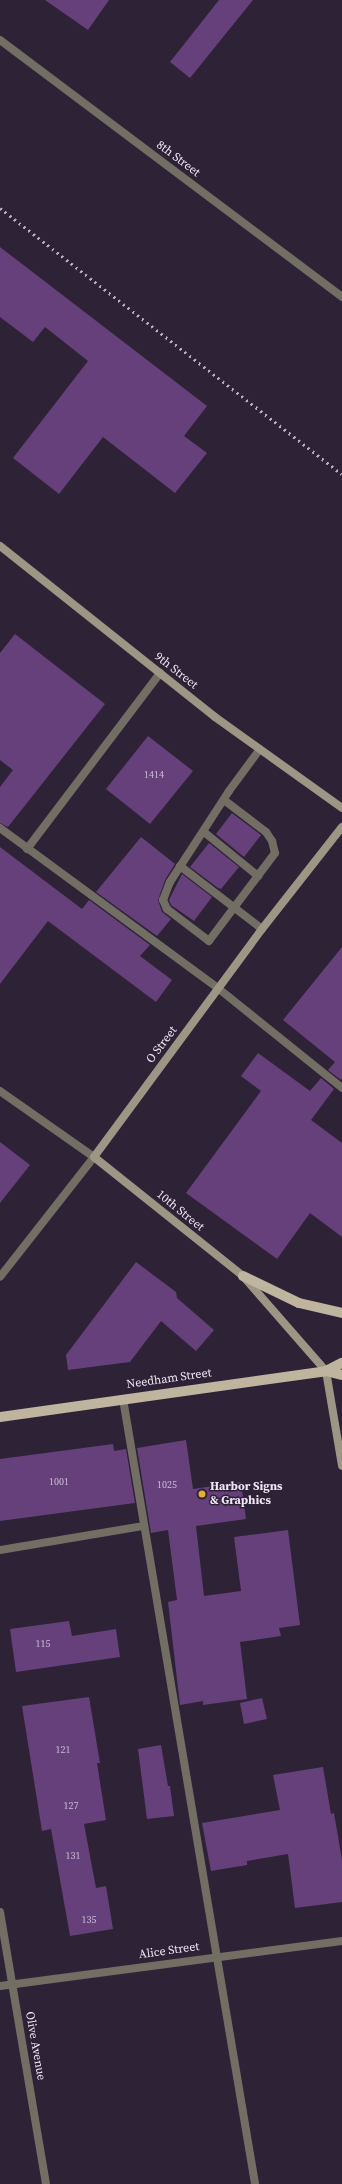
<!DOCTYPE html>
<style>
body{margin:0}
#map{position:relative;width:342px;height:2184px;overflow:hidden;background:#2e2236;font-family:"Source Serif 4",serif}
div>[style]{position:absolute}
.building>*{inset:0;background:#65407b}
.lane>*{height:8px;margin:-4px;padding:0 4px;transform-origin:4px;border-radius:4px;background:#736e63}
.street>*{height:8px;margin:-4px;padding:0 4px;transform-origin:4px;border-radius:4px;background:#736e63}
.secondary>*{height:8px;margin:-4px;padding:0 4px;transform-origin:4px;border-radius:4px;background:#9e9684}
.primary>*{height:10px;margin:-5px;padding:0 5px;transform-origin:5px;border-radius:5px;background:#bfb49d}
.rail>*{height:3px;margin-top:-1.5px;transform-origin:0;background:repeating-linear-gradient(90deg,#b7aebd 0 2px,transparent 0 6px)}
.dots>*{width:11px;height:11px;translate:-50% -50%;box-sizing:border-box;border:2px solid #2e2236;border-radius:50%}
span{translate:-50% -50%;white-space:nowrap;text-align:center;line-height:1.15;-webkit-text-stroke:3px #2e2236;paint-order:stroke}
.number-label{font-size:10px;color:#ccbcd6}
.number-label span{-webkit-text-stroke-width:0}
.street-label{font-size:12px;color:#eee6f4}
.poi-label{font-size:12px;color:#eee6f4;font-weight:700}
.left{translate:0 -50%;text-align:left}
</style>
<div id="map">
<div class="building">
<i style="clip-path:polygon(45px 0,109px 0,88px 30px)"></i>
<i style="clip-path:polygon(219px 0,253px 0,190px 78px,170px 62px)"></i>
<i style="clip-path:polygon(0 247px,207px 406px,184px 436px,207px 453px,175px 493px,103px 437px,59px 494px,13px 458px,88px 361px,45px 327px,33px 342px,0 317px)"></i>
<i style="clip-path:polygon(15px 634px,105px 704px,8px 827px,0 823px,0 787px,13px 770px,0 760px,0 653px)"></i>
<i style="clip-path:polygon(148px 736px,193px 771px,150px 824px,106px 789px)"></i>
<i style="clip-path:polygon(232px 813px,261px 835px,244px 857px,216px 834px)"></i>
<i style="clip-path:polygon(141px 837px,175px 864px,165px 880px,158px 900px,162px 912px,171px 919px,157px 936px,96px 892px)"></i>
<i style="clip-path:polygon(209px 843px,239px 867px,221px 889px,218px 888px,190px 867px)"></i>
<i style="clip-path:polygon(0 847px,82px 909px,89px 900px,150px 945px,140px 956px,172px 980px,156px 1002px,48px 921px,0 984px)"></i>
<i style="clip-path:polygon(182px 874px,212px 897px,194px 921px,171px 905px,169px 900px)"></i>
<i style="clip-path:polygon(342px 947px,342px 1078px,341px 1080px,328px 1070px,335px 1062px,283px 1020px)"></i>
<i style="clip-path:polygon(258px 1053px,310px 1091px,321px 1078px,334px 1089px,311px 1120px,342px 1143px,342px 1237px,310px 1213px,277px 1259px,186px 1193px,261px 1091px,241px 1076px)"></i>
<i style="clip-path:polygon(0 1142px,30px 1165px,0 1203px)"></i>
<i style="clip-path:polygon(136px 1262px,176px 1292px,177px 1298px,214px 1330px,196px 1351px,161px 1321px,130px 1362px,68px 1370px,66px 1355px)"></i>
<i style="clip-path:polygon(186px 1440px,193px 1489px,241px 1482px,246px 1519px,196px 1526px,204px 1596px,241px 1591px,234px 1537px,288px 1530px,300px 1625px,279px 1628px,281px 1636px,240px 1642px,247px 1699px,203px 1705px,203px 1701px,180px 1705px,168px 1602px,177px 1600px,168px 1530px,151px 1533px,137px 1448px)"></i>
<i style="clip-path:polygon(113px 1444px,114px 1451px,126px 1449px,135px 1503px,0 1521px,0 1459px)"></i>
<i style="clip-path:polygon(69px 1621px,72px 1636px,116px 1629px,120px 1657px,16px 1672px,10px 1629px)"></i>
<i style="clip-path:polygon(89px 1697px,100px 1763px,97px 1763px,106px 1820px,84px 1824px,96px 1888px,106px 1886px,113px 1929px,70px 1936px,51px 1829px,42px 1831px,22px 1706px)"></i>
<i style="clip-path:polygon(262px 1698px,267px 1719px,244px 1724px,240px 1703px)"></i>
<i style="clip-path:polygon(161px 1745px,168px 1786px,170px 1786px,174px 1816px,147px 1819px,138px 1749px)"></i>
<i style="clip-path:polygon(323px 1767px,331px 1814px,334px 1813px,342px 1860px,342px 1902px,295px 1908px,288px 1854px,247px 1861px,247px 1865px,211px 1871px,202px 1823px,280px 1810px,273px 1775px)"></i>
</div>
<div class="lane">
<i style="left:224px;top:800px;width:53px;rotate:37.3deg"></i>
<i style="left:266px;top:832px;width:11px;rotate:56deg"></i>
<i style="left:272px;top:841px;width:12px;rotate:76deg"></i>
<i style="left:275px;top:853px;width:110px;rotate:126.9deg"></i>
<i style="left:209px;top:941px;width:53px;rotate:-142.7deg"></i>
<i style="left:167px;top:909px;width:10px;rotate:-114deg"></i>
<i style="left:163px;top:900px;width:19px;rotate:-69deg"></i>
<i style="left:170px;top:882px;width:108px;rotate:-57deg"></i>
<i style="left:229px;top:791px;width:52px;rotate:-53.6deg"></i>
<i style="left:0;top:828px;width:272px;rotate:36.3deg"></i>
<i style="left:219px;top:989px;width:158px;rotate:38.8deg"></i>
<i style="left:204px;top:832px;width:70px;rotate:39.2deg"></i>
<i style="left:27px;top:849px;width:221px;rotate:-52.9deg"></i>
<i style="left:180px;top:866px;width:103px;rotate:37.5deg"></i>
<i style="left:123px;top:1399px;width:796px;rotate:80.45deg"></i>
<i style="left:0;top:1550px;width:146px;rotate:-9.5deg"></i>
</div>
<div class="street">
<i style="left:0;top:40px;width:428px;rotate:36.9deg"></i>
<i style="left:0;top:1091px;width:115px;rotate:35.1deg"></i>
<i style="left:94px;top:1157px;width:152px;rotate:128.1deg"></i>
<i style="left:0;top:1912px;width:276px;rotate:80.4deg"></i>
<i style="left:0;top:1986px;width:345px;rotate:-7.5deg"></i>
</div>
<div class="secondary">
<i style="left:0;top:546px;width:275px;rotate:38.5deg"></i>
<i style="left:215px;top:717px;width:156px;rotate:35.6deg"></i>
<i style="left:342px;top:827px;width:130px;rotate:128.1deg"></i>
<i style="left:262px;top:929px;width:283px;rotate:126.4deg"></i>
<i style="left:94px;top:1157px;width:191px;rotate:38.6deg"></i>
<i style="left:243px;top:1276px;width:126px;rotate:48.9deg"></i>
<i style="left:326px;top:1371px;width:96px;rotate:80.4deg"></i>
</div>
<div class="primary">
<i style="left:243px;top:1276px;width:62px;rotate:25.7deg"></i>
<i style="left:299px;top:1303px;width:44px;rotate:13.1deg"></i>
<i style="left:326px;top:1371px;width:18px;rotate:-27deg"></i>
<i style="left:0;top:1417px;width:329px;rotate:-8deg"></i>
<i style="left:326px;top:1371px;width:16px;rotate:14deg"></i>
</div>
<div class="rail">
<i style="left:0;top:208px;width:433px;rotate:37.9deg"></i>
</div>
<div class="dots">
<i style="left:202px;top:1494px;background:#e0b034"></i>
</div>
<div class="number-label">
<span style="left:154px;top:775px">1414</span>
<span style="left:59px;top:1482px">1001</span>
<span style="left:167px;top:1485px">1025</span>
<span style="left:43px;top:1644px">115</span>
<span style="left:63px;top:1750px">121</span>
<span style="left:71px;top:1806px">127</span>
<span style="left:73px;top:1856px">131</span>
<span style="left:89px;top:1920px">135</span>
</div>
<div class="street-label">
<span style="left:178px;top:159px;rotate:37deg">8th Street</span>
<span style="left:176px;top:671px;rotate:38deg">9th Street</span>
<span style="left:162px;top:1045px;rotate:-53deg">O Street</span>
<span style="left:180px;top:1211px;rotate:39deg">10th Street</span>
<span style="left:169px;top:1379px;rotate:-8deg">Needham Street</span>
<span style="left:169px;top:1951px;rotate:-8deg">Alice Street</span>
<span style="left:35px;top:2046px;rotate:80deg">Olive Avenue</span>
</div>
<div class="poi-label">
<span class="left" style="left:210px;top:1494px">Harbor Signs<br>&amp; Graphics</span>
</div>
</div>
